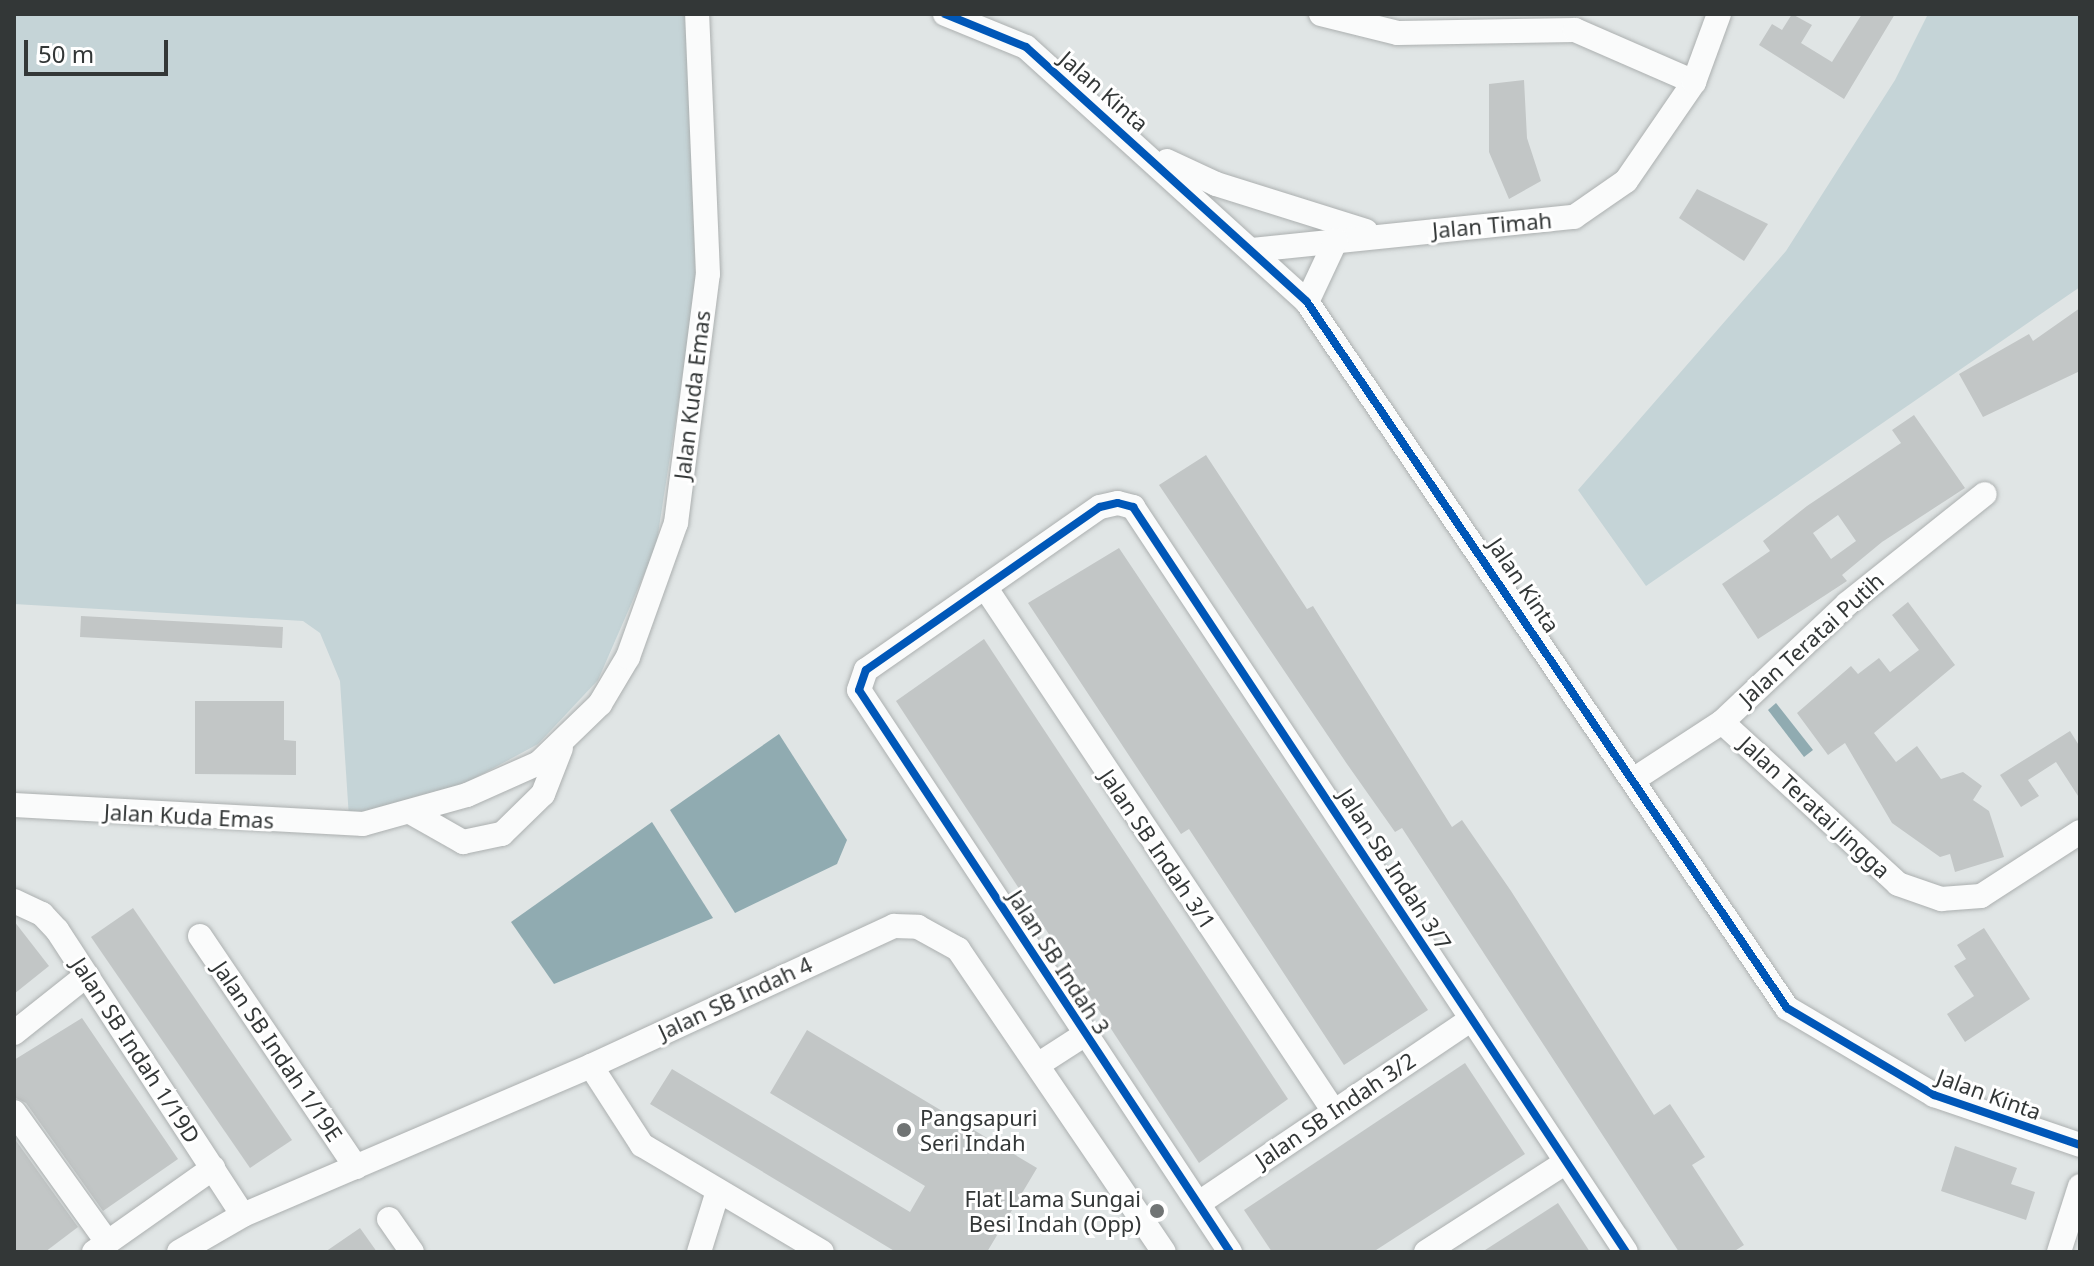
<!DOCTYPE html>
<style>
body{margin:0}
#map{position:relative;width:2094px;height:1266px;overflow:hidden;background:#e0e5e5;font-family:"Noto Sans",sans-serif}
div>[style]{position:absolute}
.green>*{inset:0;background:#c5d4d7}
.water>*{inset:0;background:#90abb1}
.building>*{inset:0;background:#c2c6c6}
.roads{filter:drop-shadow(0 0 2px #acb0b0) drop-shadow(0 0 2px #acb0b0)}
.minor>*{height:24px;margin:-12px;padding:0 12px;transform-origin:12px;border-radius:12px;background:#fafbfb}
.cycleway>*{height:8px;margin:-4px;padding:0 4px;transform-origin:4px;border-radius:4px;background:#0057b8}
.dots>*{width:22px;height:22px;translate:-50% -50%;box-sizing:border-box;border:4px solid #fff;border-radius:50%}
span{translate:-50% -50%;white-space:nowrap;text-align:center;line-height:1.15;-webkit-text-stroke:6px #fff;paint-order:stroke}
.street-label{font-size:22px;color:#333737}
.poi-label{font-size:22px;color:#333737}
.left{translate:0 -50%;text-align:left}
.right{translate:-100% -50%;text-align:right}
.frame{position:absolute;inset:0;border:16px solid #333737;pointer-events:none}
.scale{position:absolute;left:24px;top:40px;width:144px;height:36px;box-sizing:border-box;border:4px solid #333737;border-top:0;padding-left:10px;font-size:24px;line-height:28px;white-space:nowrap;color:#333737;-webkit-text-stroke:6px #fff;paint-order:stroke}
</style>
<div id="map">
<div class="green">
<i style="clip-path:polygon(14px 14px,686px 14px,696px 289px,656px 547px,598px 680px,538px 744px,451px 791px,349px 818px,340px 681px,320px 633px,303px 621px,14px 604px)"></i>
<i style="clip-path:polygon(1928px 14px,2080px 14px,2080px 287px,1646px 586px,1578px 490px,1786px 251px,1895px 80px)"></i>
</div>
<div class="water">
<i style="clip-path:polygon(1776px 703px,1813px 750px,1804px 757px,1768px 710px)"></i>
<i style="clip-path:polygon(779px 734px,847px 840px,837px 864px,735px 913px,670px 810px)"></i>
<i style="clip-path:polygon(652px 822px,713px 918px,554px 984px,511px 922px)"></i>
</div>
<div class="building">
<i style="clip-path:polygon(1792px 14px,1812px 25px,1801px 43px,1832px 62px,1862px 14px,1895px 14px,1844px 99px,1759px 45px,1772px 24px,1782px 30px)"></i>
<i style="clip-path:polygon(1524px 80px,1527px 138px,1541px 181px,1509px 199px,1489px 152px,1489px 84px)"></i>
<i style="clip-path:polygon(1697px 189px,1768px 224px,1744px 261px,1679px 218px)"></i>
<i style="clip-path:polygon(2080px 308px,2080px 371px,1983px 417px,1959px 374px,2029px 334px,2033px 341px)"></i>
<i style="clip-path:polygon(evenodd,1914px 415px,1965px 488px,1882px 542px,1842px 575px,1847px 581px,1758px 639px,1722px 584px,1770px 551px,1763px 541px,1807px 506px,1901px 443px,1892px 430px,1914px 415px,1838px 515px,1856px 541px,1831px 559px,1813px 533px,1838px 515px)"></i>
<i style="clip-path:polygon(1206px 455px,1307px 609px,1313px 606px,1452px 827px,1462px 820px,1511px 891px,1654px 1115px,1670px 1104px,1705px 1157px,1692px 1165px,1744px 1245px,1733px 1252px,1679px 1252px,1402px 828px,1395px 832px,1347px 764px,1159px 485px)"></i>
<i style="clip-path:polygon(1119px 548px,1428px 1010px,1344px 1065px,1189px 829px,1181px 834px,1028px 603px)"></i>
<i style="clip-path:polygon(1908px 602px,1955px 665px,1874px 733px,1896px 762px,1917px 746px,1941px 779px,1963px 772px,1982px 786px,1973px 800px,1989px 811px,2004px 857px,1955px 872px,1950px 854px,1940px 857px,1892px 823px,1845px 743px,1828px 755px,1797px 713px,1851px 666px,1858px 674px,1879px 658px,1890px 672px,1919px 650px,1892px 615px)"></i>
<i style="clip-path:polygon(81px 616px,283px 627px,282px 648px,80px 637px)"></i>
<i style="clip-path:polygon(984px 639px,1288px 1099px,1199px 1163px,896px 701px)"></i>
<i style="clip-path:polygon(195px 701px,284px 701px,284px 740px,296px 741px,296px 775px,195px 774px)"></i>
<i style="clip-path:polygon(2070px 731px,2080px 747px,2080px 799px,2056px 762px,2028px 780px,2039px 796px,2021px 807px,2000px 775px)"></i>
<i style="clip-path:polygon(133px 908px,292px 1140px,250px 1168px,91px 937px)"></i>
<i style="clip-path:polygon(14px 921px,49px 966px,14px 994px)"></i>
<i style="clip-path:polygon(1984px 928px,2030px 999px,1965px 1042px,1947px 1014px,1974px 996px,1954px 966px,1966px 959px,1957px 945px)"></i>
<i style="clip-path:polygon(82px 1018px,178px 1159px,103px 1211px,26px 1103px,14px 1097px,14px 1060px)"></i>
<i style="clip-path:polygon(807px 1030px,1037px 1168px,987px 1252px,896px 1252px,650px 1104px,672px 1069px,910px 1212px,925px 1186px,770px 1093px)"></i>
<i style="clip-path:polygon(1465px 1063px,1525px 1154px,1373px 1252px,1272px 1252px,1244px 1210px)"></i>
<i style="clip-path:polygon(14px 1138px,78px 1227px,45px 1252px,14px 1252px)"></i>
<i style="clip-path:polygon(1955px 1146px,2017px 1168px,2011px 1184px,2035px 1192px,2026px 1220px,1941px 1191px)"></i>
<i style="clip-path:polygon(1558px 1203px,1590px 1252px,1482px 1252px)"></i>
<i style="clip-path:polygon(360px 1228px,377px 1252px,325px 1252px)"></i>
</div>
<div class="roads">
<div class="minor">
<i style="left:945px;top:14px;width:87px;rotate:22.2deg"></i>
<i style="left:1026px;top:47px;width:379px;rotate:42.2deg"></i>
<i style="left:1307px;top:302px;width:854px;rotate:55.79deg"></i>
<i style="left:1787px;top:1008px;width:171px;rotate:30.6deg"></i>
<i style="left:1934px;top:1095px;width:154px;rotate:18.9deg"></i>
<i style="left:1321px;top:14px;width:79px;rotate:13.9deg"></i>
<i style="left:1398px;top:33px;width:177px;rotate:-1deg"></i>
<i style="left:1575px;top:30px;width:130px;rotate:23.6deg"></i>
<i style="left:1167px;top:161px;width:54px;rotate:25.1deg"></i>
<i style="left:1216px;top:184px;width:157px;rotate:17.4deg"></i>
<i style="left:1252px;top:250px;width:324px;rotate:-5.9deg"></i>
<i style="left:1574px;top:217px;width:63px;rotate:-34.7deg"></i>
<i style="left:1626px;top:181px;width:120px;rotate:-55.5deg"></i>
<i style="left:1694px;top:82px;width:72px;rotate:-69.8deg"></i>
<i style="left:1307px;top:302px;width:68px;rotate:-64.9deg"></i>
<i style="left:985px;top:587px;width:628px;rotate:56.36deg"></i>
<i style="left:1722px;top:722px;width:239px;rotate:42.6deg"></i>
<i style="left:1898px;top:884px;width:46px;rotate:19.2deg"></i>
<i style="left:1941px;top:899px;width:40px;rotate:-4.3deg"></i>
<i style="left:1981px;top:896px;width:118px;rotate:-32.9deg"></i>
<i style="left:1633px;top:780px;width:106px;rotate:-33.1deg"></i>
<i style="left:1722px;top:722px;width:172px;rotate:-43.3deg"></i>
<i style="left:1847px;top:604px;width:176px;rotate:-38.6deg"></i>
<i style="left:14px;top:805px;width:350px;rotate:3.1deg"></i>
<i style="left:363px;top:824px;width:108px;rotate:-15.6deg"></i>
<i style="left:467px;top:795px;width:79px;rotate:-24deg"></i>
<i style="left:539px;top:763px;width:85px;rotate:-44deg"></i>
<i style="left:600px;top:704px;width:55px;rotate:-59.2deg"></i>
<i style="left:628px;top:657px;width:142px;rotate:-70.3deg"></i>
<i style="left:676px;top:523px;width:251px;rotate:-82.7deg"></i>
<i style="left:708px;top:274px;width:260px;rotate:-92.4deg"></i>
<i style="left:412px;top:813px;width:59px;rotate:29.6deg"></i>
<i style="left:463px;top:842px;width:40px;rotate:-12deg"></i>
<i style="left:502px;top:834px;width:57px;rotate:-44.3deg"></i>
<i style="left:543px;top:794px;width:49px;rotate:-68.6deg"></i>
<i style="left:14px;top:901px;width:31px;rotate:25deg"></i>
<i style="left:42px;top:914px;width:22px;rotate:47deg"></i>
<i style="left:57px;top:930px;width:340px;rotate:56.9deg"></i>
<i style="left:200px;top:936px;width:279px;rotate:56deg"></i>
<i style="left:14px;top:1033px;width:93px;rotate:-38.5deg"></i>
<i style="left:1039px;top:1064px;width:54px;rotate:-32.8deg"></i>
<i style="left:591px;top:1066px;width:94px;rotate:57.2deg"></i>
<i style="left:642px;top:1145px;width:209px;rotate:30.7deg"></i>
<i style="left:14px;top:1112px;width:160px;rotate:54.4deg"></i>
<i style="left:1199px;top:1203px;width:329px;rotate:-34deg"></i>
<i style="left:389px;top:1219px;width:40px;rotate:55.1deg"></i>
<i style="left:94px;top:1252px;width:146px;rotate:-35.2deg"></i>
<i style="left:179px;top:1252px;width:74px;rotate:-30deg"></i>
<i style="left:243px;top:1215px;width:379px;rotate:-23.2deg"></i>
<i style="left:591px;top:1066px;width:334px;rotate:-24.8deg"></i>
<i style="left:894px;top:926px;width:24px;rotate:2deg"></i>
<i style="left:918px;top:927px;width:46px;rotate:28.8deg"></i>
<i style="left:958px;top:949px;width:366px;rotate:55.8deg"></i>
<i style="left:699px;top:1252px;width:64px;rotate:-72.7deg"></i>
<i style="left:1230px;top:1252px;width:673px;rotate:-123.43deg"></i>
<i style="left:859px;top:690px;width:21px;rotate:-71deg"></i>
<i style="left:866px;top:670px;width:285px;rotate:-34.9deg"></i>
<i style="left:1100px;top:507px;width:18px;rotate:-13deg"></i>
<i style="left:1118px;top:503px;width:16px;rotate:15deg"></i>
<i style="left:1133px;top:507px;width:893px;rotate:56.51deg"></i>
<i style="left:1426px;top:1252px;width:166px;rotate:-32.7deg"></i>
<i style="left:2059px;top:1252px;width:69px;rotate:-72.3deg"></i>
</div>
</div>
<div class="cycleway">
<i style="left:945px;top:14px;width:87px;rotate:22.2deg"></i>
<i style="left:1026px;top:47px;width:379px;rotate:42.2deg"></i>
<i style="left:1307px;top:302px;width:854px;rotate:55.79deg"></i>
<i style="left:1787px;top:1008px;width:171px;rotate:30.6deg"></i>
<i style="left:1934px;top:1095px;width:154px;rotate:18.9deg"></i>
<i style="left:1230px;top:1252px;width:673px;rotate:-123.43deg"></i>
<i style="left:859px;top:690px;width:21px;rotate:-71deg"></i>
<i style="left:866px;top:670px;width:285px;rotate:-34.9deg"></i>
<i style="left:1100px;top:507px;width:18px;rotate:-13deg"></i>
<i style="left:1118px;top:503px;width:16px;rotate:15deg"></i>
<i style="left:1133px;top:507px;width:893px;rotate:56.51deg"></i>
</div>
<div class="dots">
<i style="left:904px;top:1130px;background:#707474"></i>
<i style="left:1157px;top:1211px;background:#707474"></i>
</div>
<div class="street-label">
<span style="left:1104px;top:91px;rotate:41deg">Jalan Kinta</span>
<span style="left:1492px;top:225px;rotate:-5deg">Jalan Timah</span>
<span style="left:692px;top:395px;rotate:-83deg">Jalan Kuda Emas</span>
<span style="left:1524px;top:585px;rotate:56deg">Jalan Kinta</span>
<span style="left:1811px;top:639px;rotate:-42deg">Jalan Teratai Putih</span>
<span style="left:1815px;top:807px;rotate:43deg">Jalan Teratai Jingga</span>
<span style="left:189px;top:816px;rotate:3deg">Jalan Kuda Emas</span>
<span style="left:1158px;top:849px;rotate:56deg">Jalan SB Indah 3/1</span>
<span style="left:1395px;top:869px;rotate:57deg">Jalan SB Indah 3/7</span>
<span style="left:1059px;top:962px;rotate:57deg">Jalan SB Indah 3</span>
<span style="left:735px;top:998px;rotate:-25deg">Jalan SB Indah 4</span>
<span style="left:136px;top:1050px;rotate:57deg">Jalan SB Indah 1/19D</span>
<span style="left:278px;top:1051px;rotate:56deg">Jalan SB Indah 1/19E</span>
<span style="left:1989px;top:1094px;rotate:20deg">Jalan Kinta</span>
<span style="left:1335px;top:1110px;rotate:-34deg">Jalan SB Indah 3/2</span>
</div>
<div class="poi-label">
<span class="left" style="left:920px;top:1130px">Pangsapuri<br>Seri Indah</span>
<span class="right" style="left:1141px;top:1211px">Flat Lama Sungai<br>Besi Indah (Opp)</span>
</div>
<div class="frame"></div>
<div class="scale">50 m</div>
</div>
